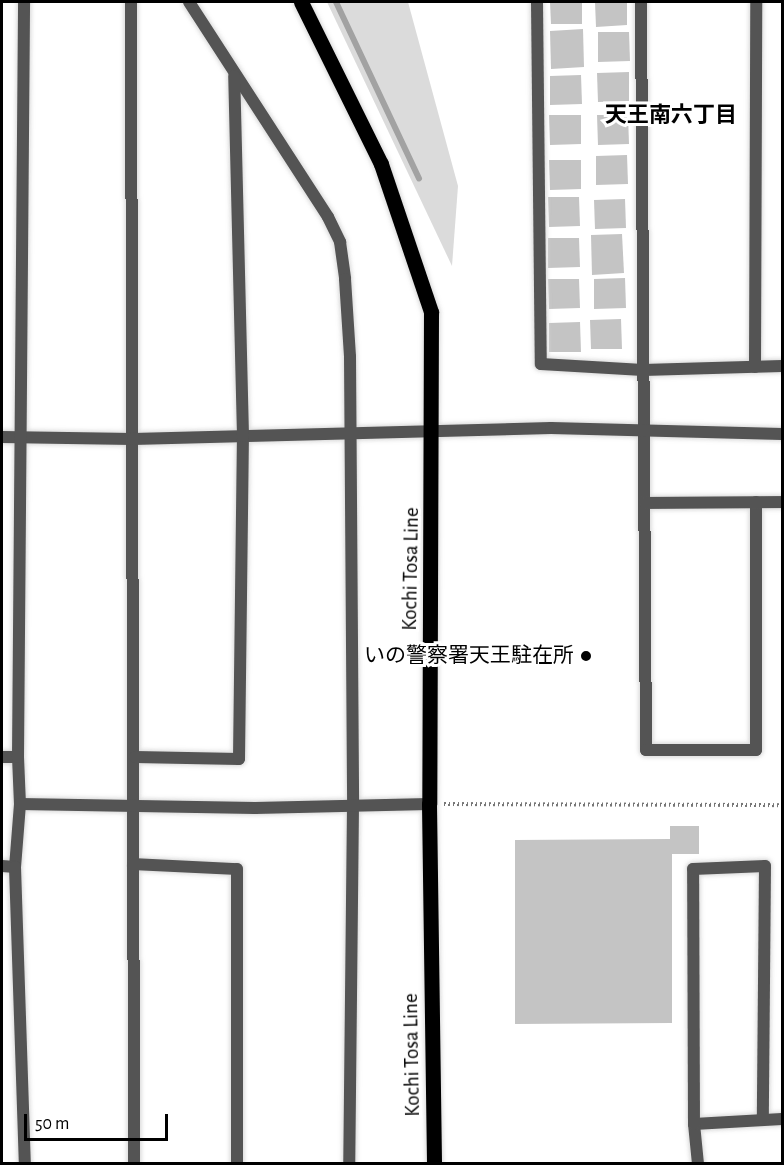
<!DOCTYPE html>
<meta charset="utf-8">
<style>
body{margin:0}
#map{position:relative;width:784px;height:1165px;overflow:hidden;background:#fff;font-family:"Alegreya Sans","Noto Sans JP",sans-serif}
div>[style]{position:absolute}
.green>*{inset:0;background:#dbdbdb}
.stream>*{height:6px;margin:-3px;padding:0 3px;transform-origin:3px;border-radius:3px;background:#a2a2a2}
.building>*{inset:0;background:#c4c4c4}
.path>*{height:4px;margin-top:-2px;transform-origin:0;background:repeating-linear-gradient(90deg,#767676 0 1.5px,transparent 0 4.5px)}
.roads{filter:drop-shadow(0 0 2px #dbdbdb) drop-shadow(0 0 2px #dbdbdb)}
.street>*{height:12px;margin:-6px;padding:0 6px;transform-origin:6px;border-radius:6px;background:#545454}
.primary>*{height:15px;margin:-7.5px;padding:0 7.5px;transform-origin:7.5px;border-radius:7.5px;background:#000}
.dots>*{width:16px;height:16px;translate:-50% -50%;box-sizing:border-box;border:3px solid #fff;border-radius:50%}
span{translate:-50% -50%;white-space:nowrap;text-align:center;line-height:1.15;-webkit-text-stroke:6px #fff;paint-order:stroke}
.street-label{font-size:21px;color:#000}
.poi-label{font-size:21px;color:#000}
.right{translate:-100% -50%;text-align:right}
.neighbourhood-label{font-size:22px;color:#000;font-weight:700}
.frame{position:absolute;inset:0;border:3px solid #000;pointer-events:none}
.scale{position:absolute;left:24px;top:1114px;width:144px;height:27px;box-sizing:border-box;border:3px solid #000;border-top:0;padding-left:8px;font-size:18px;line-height:21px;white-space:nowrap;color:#000;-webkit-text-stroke:4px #fff;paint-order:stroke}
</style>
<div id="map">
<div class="green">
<i style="clip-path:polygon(327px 2px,408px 2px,458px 186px,452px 266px)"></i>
</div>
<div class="stream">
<i style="left:336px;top:2px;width:195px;rotate:64.8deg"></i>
</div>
<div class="building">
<i style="clip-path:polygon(550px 2px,582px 2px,582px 24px,551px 24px)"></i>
<i style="clip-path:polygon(595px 2px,627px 2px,627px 25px,596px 27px)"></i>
<i style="clip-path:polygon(583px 29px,584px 67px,551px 69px,550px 31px)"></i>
<i style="clip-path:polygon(598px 32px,629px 32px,630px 61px,598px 62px)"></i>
<i style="clip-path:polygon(629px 72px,629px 101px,598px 102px,597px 73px)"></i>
<i style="clip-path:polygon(581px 75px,582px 104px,550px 105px,550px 76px)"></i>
<i style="clip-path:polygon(549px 115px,581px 115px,581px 144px,550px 145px)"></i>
<i style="clip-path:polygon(597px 115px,628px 115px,629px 144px,598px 145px)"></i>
<i style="clip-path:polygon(627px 155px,628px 184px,596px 185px,596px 156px)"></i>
<i style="clip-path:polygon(549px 160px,581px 160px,581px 189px,550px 190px)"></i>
<i style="clip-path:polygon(548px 197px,579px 197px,580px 226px,549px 227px)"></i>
<i style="clip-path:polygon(625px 199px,626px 228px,595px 229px,594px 200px)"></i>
<i style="clip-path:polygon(622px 234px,624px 273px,592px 275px,591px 235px)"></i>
<i style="clip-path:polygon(548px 238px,579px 238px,580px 267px,548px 268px)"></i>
<i style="clip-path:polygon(625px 278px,626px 308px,594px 309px,594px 279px)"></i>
<i style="clip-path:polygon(548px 279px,579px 279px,580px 308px,549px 309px)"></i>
<i style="clip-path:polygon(621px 319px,622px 349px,591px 349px,590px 320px)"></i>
<i style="clip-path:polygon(580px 322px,581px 352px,549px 352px,549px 323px)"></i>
<i style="clip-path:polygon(670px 826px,699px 826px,699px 854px,672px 854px,672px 1023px,515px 1024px,515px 840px,670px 839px)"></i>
</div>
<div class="path">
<i style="left:444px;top:804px;width:338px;rotate:0.2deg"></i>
</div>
<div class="roads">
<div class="street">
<i style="left:131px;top:2px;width:1162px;rotate:89.85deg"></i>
<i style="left:189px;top:2px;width:256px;rotate:57.1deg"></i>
<i style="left:328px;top:217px;width:28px;rotate:64deg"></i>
<i style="left:340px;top:242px;width:37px;rotate:82deg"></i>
<i style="left:345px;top:279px;width:78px;rotate:86.3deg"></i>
<i style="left:350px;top:357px;width:448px;rotate:89.6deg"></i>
<i style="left:353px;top:805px;width:359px;rotate:90.6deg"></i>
<i style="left:537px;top:2px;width:362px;rotate:89.4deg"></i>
<i style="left:541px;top:364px;width:102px;rotate:3.4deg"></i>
<i style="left:643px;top:370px;width:139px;rotate:-1.6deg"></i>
<i style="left:641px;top:2px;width:748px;rotate:89.62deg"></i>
<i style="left:646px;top:750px;width:110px"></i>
<i style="left:756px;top:750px;width:248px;rotate:-90deg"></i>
<i style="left:755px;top:367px;width:365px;rotate:-89.8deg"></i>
<i style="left:2px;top:437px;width:131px;rotate:0.9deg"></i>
<i style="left:133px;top:439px;width:418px;rotate:-1.5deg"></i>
<i style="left:551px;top:428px;width:231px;rotate:1.5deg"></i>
<i style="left:645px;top:503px;width:137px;rotate:-0.4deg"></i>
<i style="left:2px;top:757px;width:16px"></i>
<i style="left:18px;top:757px;width:47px;rotate:87.6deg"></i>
<i style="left:20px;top:804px;width:63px;rotate:94.5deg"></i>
<i style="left:15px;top:867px;width:13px;rotate:-176deg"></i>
<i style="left:18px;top:757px;width:755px;rotate:-89.54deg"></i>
<i style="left:135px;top:757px;width:104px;rotate:1.1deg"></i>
<i style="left:239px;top:759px;width:323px;rotate:-89.3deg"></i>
<i style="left:243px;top:436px;width:360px;rotate:-91.4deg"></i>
<i style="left:20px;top:804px;width:235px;rotate:1deg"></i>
<i style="left:255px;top:808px;width:174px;rotate:-1.3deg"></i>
<i style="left:133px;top:864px;width:104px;rotate:2.8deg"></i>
<i style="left:237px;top:869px;width:295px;rotate:90deg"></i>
<i style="left:15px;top:867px;width:297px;rotate:88.1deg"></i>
<i style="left:694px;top:1124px;width:88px;rotate:-3.3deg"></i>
<i style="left:698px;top:1164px;width:40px;rotate:-95.7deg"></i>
<i style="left:694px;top:1124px;width:255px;rotate:-90.2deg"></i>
<i style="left:693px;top:869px;width:72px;rotate:-2.4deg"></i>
<i style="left:765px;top:866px;width:253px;rotate:90.5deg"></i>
</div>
<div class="primary">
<i style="left:301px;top:2px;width:181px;rotate:63.7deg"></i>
<i style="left:381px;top:164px;width:156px;rotate:71.3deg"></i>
<i style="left:431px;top:312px;width:492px;rotate:90.2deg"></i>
<i style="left:429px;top:804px;width:360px;rotate:89.2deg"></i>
</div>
</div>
<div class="dots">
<i style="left:586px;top:656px;background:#000"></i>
</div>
<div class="street-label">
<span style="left:411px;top:569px;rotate:-89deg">Kochi Tosa Line</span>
<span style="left:412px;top:1055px;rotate:-91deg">Kochi Tosa Line</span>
</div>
<div class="poi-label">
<span class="right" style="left:574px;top:656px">いの警察署天王駐在所</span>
</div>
<div class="neighbourhood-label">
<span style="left:671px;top:116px">天王南六丁目</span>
</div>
<div class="frame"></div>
<div class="scale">50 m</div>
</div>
